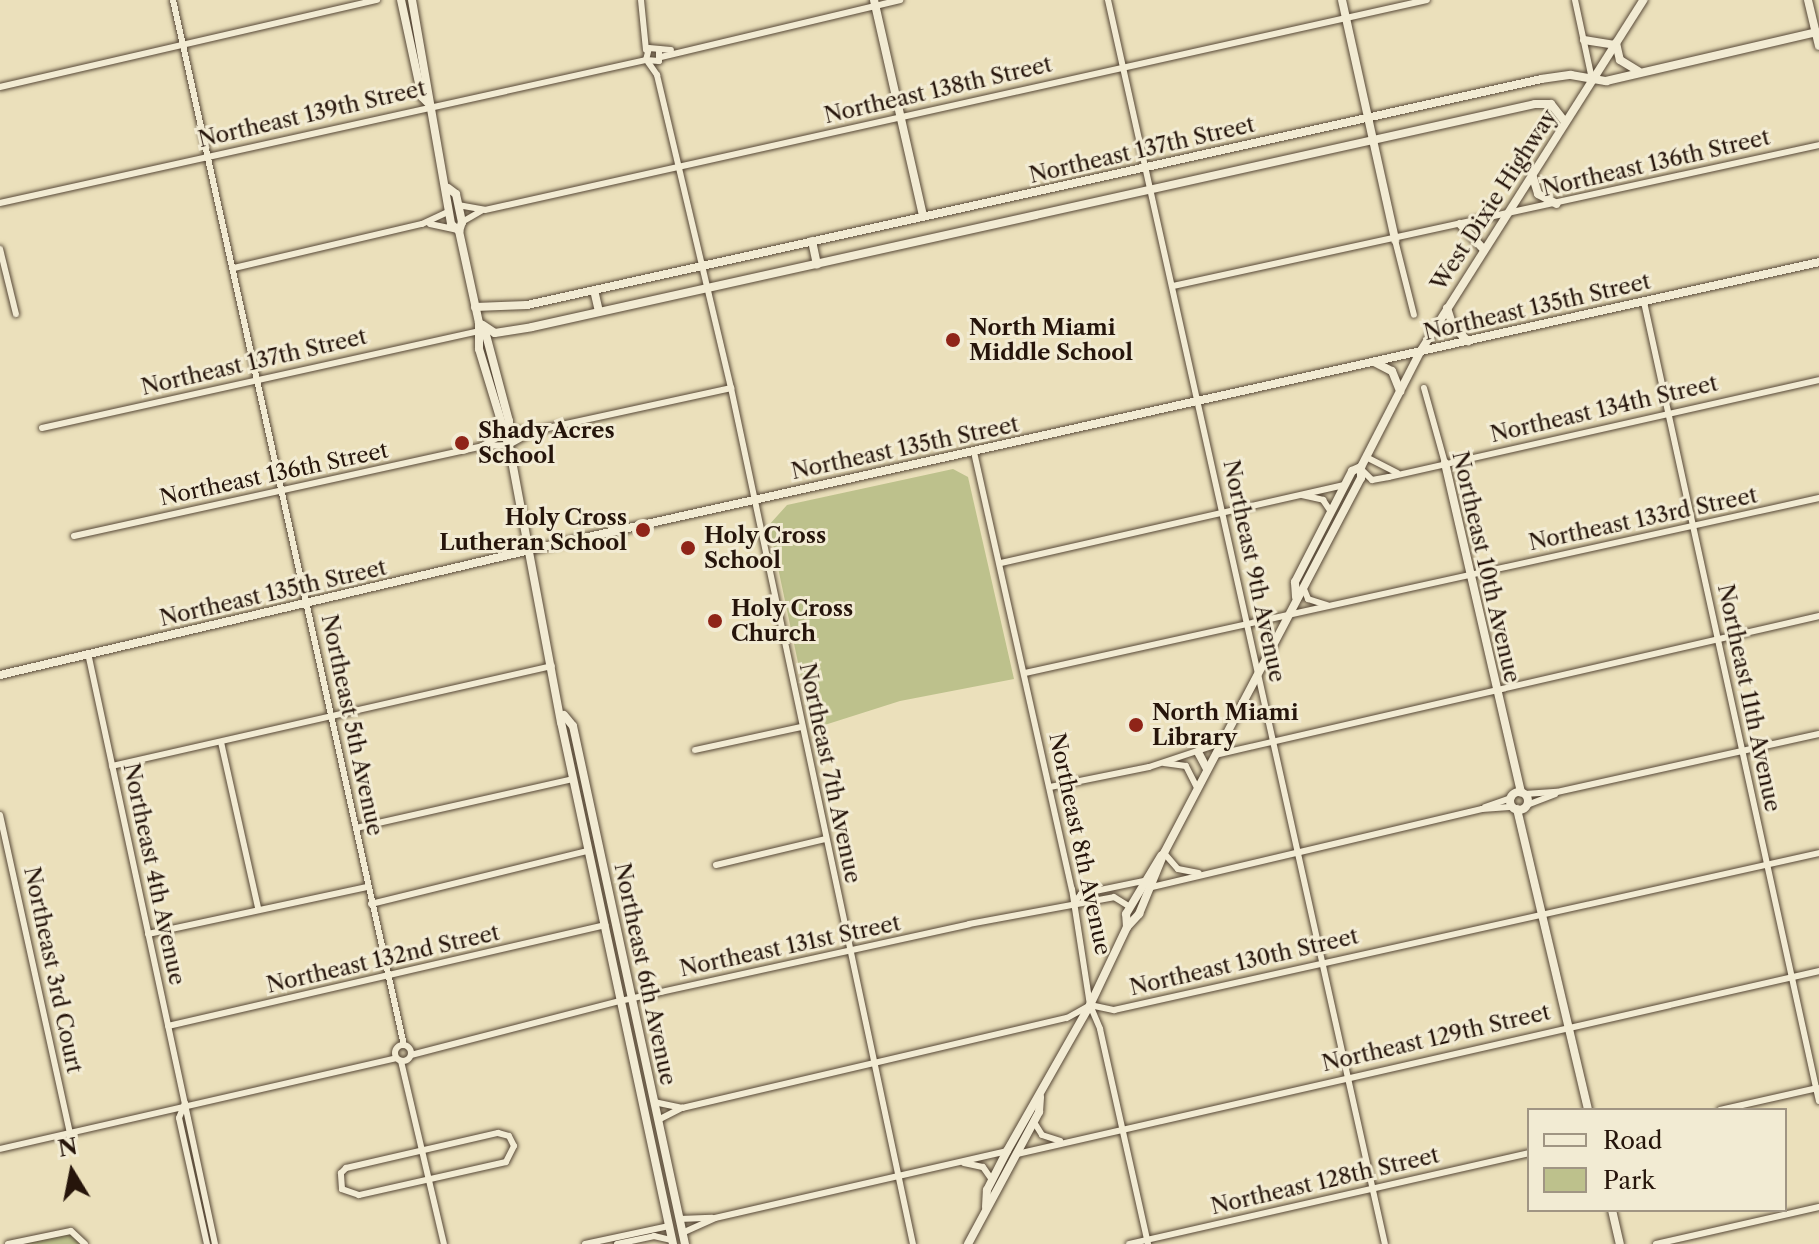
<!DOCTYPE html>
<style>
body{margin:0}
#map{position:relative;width:1819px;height:1244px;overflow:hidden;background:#ebe0bb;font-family:"Libre Caslon Text",serif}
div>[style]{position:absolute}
.green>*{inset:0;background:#bdc18c}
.roads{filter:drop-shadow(0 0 2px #574837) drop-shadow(0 0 2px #574837)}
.street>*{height:6px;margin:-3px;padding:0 3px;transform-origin:3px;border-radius:3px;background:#f2ebd3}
.street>.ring{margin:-3px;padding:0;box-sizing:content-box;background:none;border:6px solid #f2ebd3;border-radius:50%}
.secondary>*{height:8px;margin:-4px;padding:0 4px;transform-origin:4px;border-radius:4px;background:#f2ebd3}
.secondary>.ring{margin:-4px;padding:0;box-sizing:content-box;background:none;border:8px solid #f2ebd3;border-radius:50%}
.dots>*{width:22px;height:22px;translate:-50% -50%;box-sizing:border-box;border:4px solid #f2ebd3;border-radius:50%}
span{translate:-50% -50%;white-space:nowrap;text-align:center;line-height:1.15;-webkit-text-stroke:6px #f2ebd3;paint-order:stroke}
.street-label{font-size:22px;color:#26150b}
.poi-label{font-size:22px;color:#26150b;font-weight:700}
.left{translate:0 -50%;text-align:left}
.right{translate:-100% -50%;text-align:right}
.legend{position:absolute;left:1527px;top:1108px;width:260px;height:104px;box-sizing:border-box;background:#f2ebd3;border:2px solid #a09583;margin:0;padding:10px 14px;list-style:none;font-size:24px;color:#26150b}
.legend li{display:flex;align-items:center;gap:16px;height:40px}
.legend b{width:40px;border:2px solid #a09583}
.north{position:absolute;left:32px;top:1132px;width:80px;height:80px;-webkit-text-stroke:6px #f2ebd3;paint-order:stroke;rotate:350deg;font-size:22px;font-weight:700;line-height:32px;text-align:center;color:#26150b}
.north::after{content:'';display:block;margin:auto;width:28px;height:36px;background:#26150b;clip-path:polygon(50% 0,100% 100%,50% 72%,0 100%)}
</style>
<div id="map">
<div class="green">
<i style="clip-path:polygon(953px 469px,968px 477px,1014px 679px,900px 701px,812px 729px,769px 525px,787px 505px)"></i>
<i style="clip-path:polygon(71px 1233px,82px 1244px,19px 1244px)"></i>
</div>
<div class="roads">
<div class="street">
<i style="left:173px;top:0;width:1070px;rotate:77.54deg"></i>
<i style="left:641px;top:0;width:50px;rotate:84.3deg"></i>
<i style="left:1108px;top:0;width:1274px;rotate:77.45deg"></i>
<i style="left:1575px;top:0;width:81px;rotate:77.9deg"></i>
<i style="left:659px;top:49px;width:12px;rotate:90deg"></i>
<i style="left:659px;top:61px;width:13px;rotate:-176deg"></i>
<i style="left:646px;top:60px;width:12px;rotate:-76deg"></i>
<i style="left:649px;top:48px;width:22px;rotate:5deg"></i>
<i style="left:661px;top:57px;width:246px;rotate:-13.4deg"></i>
<i style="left:648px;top:62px;width:16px;rotate:55deg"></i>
<i style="left:657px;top:75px;width:322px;rotate:76.7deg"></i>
<i style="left:731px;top:388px;width:875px;rotate:78deg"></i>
<i style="left:0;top:87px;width:387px;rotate:-13deg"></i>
<i style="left:0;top:203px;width:662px;rotate:-12.48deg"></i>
<i style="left:458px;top:205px;width:27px;rotate:10deg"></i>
<i style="left:485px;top:210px;width:965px;rotate:-12.57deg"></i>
<i style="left:462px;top:222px;width:22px;rotate:-30deg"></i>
<i style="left:430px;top:224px;width:25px;rotate:12deg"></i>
<i style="left:1395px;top:240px;width:77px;rotate:75.8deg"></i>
<i style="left:0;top:249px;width:67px;rotate:76.2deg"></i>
<i style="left:234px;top:268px;width:193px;rotate:-13.2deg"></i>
<i style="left:422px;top:224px;width:29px;rotate:-25deg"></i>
<i style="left:1173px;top:286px;width:661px;rotate:-12.31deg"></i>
<i style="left:1644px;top:302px;width:818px;rotate:77.65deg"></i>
<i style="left:1424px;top:388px;width:78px;rotate:74.4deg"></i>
<i style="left:42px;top:428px;width:444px;rotate:-12.5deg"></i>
<i style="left:511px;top:430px;width:23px;rotate:2deg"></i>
<i style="left:534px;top:431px;width:202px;rotate:-12.3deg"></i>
<i style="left:482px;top:446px;width:24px;rotate:-28deg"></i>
<i style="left:974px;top:452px;width:448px;rotate:77.4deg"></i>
<i style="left:1072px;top:889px;width:117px;rotate:81.2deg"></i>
<i style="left:1090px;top:1005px;width:26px;rotate:67deg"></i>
<i style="left:1100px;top:1029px;width:220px;rotate:77.4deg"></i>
<i style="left:1366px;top:457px;width:35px;rotate:27deg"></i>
<i style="left:1363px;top:471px;width:13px;rotate:45deg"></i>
<i style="left:1372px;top:480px;width:17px;rotate:-10deg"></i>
<i style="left:1389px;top:477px;width:441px;rotate:-12.7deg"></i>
<i style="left:1302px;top:495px;width:22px;rotate:13deg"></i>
<i style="left:1323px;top:500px;width:14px;rotate:56deg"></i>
<i style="left:74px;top:536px;width:418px;rotate:-12.4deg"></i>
<i style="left:482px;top:446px;width:27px;rotate:-2deg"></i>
<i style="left:509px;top:445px;width:29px;rotate:-29deg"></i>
<i style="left:1001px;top:563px;width:353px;rotate:-12.8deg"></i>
<i style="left:1304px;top:589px;width:11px;rotate:68deg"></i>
<i style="left:1308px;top:599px;width:20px;rotate:18deg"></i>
<i style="left:88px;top:653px;width:604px;rotate:77.87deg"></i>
<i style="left:1025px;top:673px;width:813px;rotate:-12.43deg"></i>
<i style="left:221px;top:742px;width:170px;rotate:77.4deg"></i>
<i style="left:695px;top:750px;width:108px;rotate:-12.2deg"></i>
<i style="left:1215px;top:755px;width:620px;rotate:-12.96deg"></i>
<i style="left:1164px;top:763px;width:22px;rotate:8deg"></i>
<i style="left:1186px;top:766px;width:25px;rotate:63deg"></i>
<i style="left:112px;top:766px;width:451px;rotate:-12.8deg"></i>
<i style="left:1050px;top:787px;width:101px;rotate:-11.4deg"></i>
<i style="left:1149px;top:767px;width:76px;rotate:-18.4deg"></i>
<i style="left:1525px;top:794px;width:32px;rotate:-4deg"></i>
<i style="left:1557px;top:792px;width:268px;rotate:-12.5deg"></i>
<i style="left:1527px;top:805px;width:30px;rotate:-21deg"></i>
<i style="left:1485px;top:807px;width:28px;rotate:-19deg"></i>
<i style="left:0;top:815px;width:326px;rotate:77.6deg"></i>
<i style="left:356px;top:828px;width:222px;rotate:-12.7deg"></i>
<i style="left:1164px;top:853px;width:21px;rotate:49deg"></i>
<i style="left:1178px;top:869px;width:21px;rotate:11deg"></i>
<i style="left:716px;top:865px;width:112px;rotate:-13.4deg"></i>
<i style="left:1152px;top:887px;width:339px;rotate:-13.3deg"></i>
<i style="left:1482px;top:809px;width:31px;rotate:-4deg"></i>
<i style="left:1074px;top:903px;width:11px;rotate:-52deg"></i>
<i style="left:1081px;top:894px;width:63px;rotate:-11.8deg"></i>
<i style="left:371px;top:904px;width:222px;rotate:-13.8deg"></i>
<i style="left:148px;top:934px;width:224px;rotate:-12.1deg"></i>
<i style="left:1090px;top:1005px;width:25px;rotate:12deg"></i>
<i style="left:1114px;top:1010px;width:722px;rotate:-12.55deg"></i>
<i style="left:168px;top:1026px;width:449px;rotate:-13deg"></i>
<i class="ring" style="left:395px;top:1045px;width:10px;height:10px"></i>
<i style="left:411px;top:1055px;width:216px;rotate:-14.5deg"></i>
<i style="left:620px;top:1001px;width:357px;rotate:-12.4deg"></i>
<i style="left:969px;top:924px;width:147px;rotate:-10.5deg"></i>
<i style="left:1114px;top:897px;width:19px;rotate:32deg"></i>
<i style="left:401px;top:1061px;width:188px;rotate:76.8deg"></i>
<i style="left:654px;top:1102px;width:29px;rotate:12deg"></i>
<i style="left:185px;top:1103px;width:16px;rotate:112deg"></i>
<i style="left:179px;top:1118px;width:129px;rotate:77.5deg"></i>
<i style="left:1720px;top:1110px;width:100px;rotate:-12.7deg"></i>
<i style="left:658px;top:1120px;width:27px;rotate:-27deg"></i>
<i style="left:682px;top:1108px;width:395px;rotate:-13.2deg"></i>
<i style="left:1067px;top:1018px;width:23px;rotate:-29deg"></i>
<i style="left:1034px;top:1122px;width:15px;rotate:58deg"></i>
<i style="left:1042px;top:1135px;width:19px;rotate:18deg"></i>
<i style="left:498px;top:1133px;width:11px;rotate:15deg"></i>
<i style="left:509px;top:1136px;width:11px;rotate:63deg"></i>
<i style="left:514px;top:1146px;width:18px;rotate:117deg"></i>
<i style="left:506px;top:1162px;width:151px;rotate:167.3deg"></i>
<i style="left:359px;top:1195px;width:18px;rotate:-161deg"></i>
<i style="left:342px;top:1189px;width:16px;rotate:-94deg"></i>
<i style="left:341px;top:1173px;width:7px;rotate:-45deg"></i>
<i style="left:346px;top:1168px;width:156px;rotate:-13deg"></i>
<i style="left:0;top:1149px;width:406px;rotate:-12.9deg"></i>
<i style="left:1017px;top:1154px;width:823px;rotate:-12.85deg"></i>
<i style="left:964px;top:1163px;width:19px;rotate:12deg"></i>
<i style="left:983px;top:1167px;width:16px;rotate:55deg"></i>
<i style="left:679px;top:1219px;width:33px;rotate:-2deg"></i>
<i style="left:682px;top:1233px;width:36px;rotate:-24deg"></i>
<i style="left:715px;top:1218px;width:300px;rotate:-12.9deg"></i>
<i style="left:8px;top:1244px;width:64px;rotate:-11.7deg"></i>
<i style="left:71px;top:1231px;width:19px;rotate:43deg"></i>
<i style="left:585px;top:1244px;width:86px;rotate:-12.1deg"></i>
<i style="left:617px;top:1244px;width:38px;rotate:-12deg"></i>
<i style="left:654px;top:1236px;width:18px;rotate:13deg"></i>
<i style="left:1129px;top:1244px;width:410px;rotate:-12.8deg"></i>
<i style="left:1656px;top:1244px;width:167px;rotate:-12.8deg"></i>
</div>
<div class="secondary">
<i style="left:401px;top:0;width:99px;rotate:77.8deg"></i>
<i style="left:422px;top:97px;width:11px;rotate:45deg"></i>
<i style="left:412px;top:0;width:227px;rotate:80.1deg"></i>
<i style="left:451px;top:224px;width:11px;rotate:41deg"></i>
<i style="left:459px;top:231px;width:94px;rotate:77.7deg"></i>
<i style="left:479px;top:323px;width:10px;rotate:53deg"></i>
<i style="left:485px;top:331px;width:93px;rotate:75.1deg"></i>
<i style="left:509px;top:421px;width:24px;rotate:90deg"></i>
<i style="left:509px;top:445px;width:282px;rotate:79.4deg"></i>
<i style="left:561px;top:722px;width:534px;rotate:77.89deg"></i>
<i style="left:874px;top:0;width:221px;rotate:77.2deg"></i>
<i style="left:1342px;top:0;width:246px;rotate:77.5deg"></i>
<i style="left:1808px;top:0;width:47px;rotate:76.6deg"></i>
<i style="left:1584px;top:40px;width:31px;rotate:9deg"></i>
<i style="left:1616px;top:43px;width:17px;rotate:77deg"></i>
<i style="left:1620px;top:60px;width:21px;rotate:31deg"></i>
<i style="left:1532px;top:174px;width:21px;rotate:73deg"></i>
<i style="left:1538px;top:194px;width:21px;rotate:28deg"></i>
<i style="left:448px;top:188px;width:10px;rotate:37deg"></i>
<i style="left:456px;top:194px;width:29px;rotate:78deg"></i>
<i style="left:462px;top:222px;width:9px;rotate:108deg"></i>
<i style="left:1460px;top:224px;width:35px;rotate:47deg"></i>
<i style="left:812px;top:241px;width:24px;rotate:78deg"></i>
<i style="left:594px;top:290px;width:22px;rotate:77deg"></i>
<i style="left:475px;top:307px;width:52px;rotate:-2.2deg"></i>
<i style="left:527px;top:305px;width:1039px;rotate:-12.56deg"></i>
<i style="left:1541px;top:79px;width:30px;rotate:-8deg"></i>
<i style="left:1571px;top:75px;width:36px;rotate:10deg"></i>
<i style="left:1606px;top:81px;width:216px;rotate:-13.1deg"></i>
<i style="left:1447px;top:308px;width:20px;rotate:72deg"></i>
<i style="left:1453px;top:327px;width:21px;rotate:43deg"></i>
<i style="left:479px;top:323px;width:26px;rotate:90deg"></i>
<i style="left:479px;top:349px;width:99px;rotate:73deg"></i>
<i style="left:483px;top:325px;width:14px;rotate:34deg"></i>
<i style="left:495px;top:333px;width:37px;rotate:-9deg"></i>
<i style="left:532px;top:327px;width:1027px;rotate:-12.53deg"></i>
<i style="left:1535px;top:104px;width:16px"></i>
<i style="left:1551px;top:104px;width:23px;rotate:52deg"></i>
<i style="left:1374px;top:362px;width:20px;rotate:27deg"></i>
<i style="left:1392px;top:371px;width:22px;rotate:68deg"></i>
<i style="left:1445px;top:463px;width:338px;rotate:77deg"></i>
<i style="left:1296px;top:597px;width:15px;rotate:-94deg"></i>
<i style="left:1295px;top:582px;width:125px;rotate:-62.8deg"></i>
<i style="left:1352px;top:471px;width:10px;rotate:-24deg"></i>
<i style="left:0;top:675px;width:545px;rotate:-13.27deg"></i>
<i style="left:530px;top:550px;width:1321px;rotate:-12.59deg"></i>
<i style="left:564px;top:715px;width:14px;rotate:51deg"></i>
<i style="left:573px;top:726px;width:530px;rotate:77.8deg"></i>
<i style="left:1198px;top:752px;width:19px;rotate:62deg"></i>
<i class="ring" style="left:1510px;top:792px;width:10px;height:10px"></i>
<i style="left:1517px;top:809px;width:309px;rotate:76.7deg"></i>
<i style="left:1127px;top:927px;width:13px;rotate:-94deg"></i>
<i style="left:1126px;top:914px;width:68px;rotate:-58.9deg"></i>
<i style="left:986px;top:1207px;width:17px;rotate:-87deg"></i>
<i style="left:987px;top:1190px;width:44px;rotate:-62.9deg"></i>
<i style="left:1007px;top:1151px;width:168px;rotate:-60.4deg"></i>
<i style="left:1090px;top:1005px;width:86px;rotate:-64.6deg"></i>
<i style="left:1127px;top:927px;width:18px;rotate:-47deg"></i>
<i style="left:1139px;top:914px;width:66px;rotate:-67.7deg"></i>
<i style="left:1164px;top:853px;width:424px;rotate:-62.3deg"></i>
<i style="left:1361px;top:478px;width:11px;rotate:-90deg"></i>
<i style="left:1361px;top:467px;width:129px;rotate:-62.8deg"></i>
<i style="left:1420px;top:352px;width:417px;rotate:-57.6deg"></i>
<i style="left:1612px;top:1210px;width:35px;rotate:77deg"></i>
<i style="left:968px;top:1244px;width:150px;rotate:-61.7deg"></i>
<i style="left:1039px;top:1112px;width:15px;rotate:-86deg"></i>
</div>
</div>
<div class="dots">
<i style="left:953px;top:340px;background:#8f2418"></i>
<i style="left:462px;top:443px;background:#8f2418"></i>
<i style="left:643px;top:530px;background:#8f2418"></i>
<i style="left:688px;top:548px;background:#8f2418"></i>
<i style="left:715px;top:621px;background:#8f2418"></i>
<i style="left:1136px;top:725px;background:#8f2418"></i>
</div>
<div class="street-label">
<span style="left:938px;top:90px;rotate:-13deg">Northeast 138th Street</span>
<span style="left:312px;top:114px;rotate:-13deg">Northeast 139th Street</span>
<span style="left:1142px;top:150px;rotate:-13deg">Northeast 137th Street</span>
<span style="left:1656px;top:163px;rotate:-13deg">Northeast 136th Street</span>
<span style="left:1494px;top:200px;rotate:-57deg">West Dixie Highway</span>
<span style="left:1537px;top:307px;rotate:-13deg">Northeast 135th Street</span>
<span style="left:254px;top:362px;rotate:-13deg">Northeast 137th Street</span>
<span style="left:1604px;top:409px;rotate:-13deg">Northeast 134th Street</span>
<span style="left:905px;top:448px;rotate:-12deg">Northeast 135th Street</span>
<span style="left:274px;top:474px;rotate:-12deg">Northeast 136th Street</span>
<span style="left:1643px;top:519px;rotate:-12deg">Northeast 133rd Street</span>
<span style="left:1486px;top:567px;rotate:77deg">Northeast 10th Avenue</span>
<span style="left:1254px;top:571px;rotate:78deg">Northeast 9th Avenue</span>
<span style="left:273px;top:593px;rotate:-13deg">Northeast 135th Street</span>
<span style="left:1749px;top:698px;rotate:78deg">Northeast 11th Avenue</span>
<span style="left:352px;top:725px;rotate:78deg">Northeast 5th Avenue</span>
<span style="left:830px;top:773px;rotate:78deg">Northeast 7th Avenue</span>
<span style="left:1080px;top:844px;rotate:78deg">Northeast 8th Avenue</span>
<span style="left:154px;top:874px;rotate:78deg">Northeast 4th Avenue</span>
<span style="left:790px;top:946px;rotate:-12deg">Northeast 131st Street</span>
<span style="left:383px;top:959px;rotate:-13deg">Northeast 132nd Street</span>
<span style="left:1244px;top:962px;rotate:-13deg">Northeast 130th Street</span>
<span style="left:53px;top:970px;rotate:78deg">Northeast 3rd Court</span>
<span style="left:645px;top:974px;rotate:78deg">Northeast 6th Avenue</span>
<span style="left:1436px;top:1038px;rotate:-13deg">Northeast 129th Street</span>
<span style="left:1325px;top:1181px;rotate:-13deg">Northeast 128th Street</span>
</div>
<div class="poi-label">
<span class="left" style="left:969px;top:340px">North Miami<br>Middle School</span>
<span class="left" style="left:478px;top:443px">Shady Acres<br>School</span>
<span class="right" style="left:627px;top:530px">Holy Cross<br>Lutheran School</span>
<span class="left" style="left:704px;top:548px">Holy Cross<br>School</span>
<span class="left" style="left:731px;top:621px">Holy Cross<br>Church</span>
<span class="left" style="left:1152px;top:725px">North Miami<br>Library</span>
</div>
<ul class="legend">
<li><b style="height:10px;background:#f2ebd3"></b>Road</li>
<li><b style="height:22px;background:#bdc18c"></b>Park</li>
</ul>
<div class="north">N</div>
</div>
